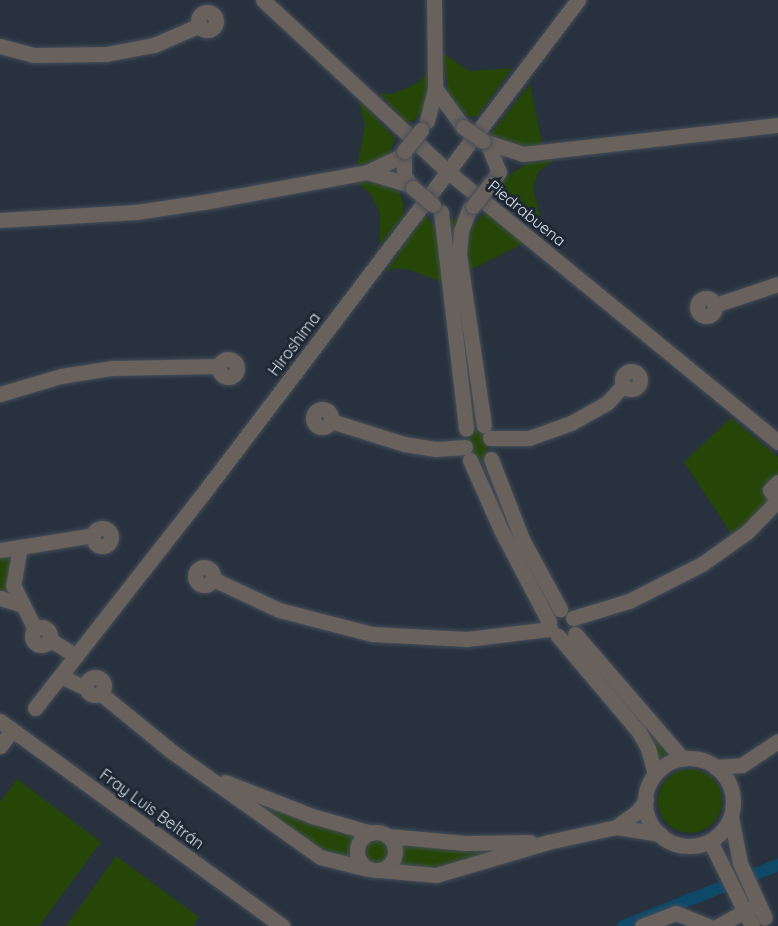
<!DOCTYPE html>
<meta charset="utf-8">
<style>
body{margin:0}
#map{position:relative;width:778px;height:926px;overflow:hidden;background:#27323e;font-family:Quicksand,sans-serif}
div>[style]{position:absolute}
.green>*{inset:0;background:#254606}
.round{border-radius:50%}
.canal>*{height:12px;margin:-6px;padding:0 6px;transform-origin:6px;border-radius:6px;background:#0e496a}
.roads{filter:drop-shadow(0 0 2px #434e59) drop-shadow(0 0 2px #434e59)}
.minor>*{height:15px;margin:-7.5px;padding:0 7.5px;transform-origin:7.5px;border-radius:7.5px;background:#68615c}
.minor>.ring{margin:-7.5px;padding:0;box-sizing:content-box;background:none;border:15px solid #68615c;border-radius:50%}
.bridges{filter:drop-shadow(0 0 2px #434e59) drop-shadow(0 0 2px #434e59)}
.minor-bridge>*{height:15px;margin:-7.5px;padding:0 7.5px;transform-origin:7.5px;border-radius:7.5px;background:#68615c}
span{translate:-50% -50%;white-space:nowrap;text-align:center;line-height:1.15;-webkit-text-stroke:6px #1d2833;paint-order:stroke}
.street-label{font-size:16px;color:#d7dfe6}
</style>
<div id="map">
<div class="green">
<i style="clip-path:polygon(443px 53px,469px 71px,512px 68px,477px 117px,466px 116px,449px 95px)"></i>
<i style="clip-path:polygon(432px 64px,432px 85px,423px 110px,414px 120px,405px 123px,380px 93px,392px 94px,412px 86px,423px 78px)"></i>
<i style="clip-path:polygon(530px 84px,543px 148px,525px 148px,489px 136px)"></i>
<i style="clip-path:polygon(358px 98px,395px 139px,389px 155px,357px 167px,365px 125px)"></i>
<i style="clip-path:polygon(555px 159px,538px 172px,533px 189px,543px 228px,499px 191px,501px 180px,530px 162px)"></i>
<i style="clip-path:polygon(378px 181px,399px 191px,403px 204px,403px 217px,380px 245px,380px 213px,370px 193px,356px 182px)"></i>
<i style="clip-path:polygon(486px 211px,524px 243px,466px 272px,469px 231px)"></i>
<i style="clip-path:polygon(425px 215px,438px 231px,444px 283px,410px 270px,396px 268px,386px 272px)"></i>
<i style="clip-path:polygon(461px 218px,479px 419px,470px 419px,446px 220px)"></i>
<i style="clip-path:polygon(731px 418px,778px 457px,778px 476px,765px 494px,768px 501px,735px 539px,684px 462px)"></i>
<i style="clip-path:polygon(476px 429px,484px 434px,488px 446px,483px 461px,475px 460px,468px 445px,470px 432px)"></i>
<i style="clip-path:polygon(0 554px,11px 555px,9px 592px,0 595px)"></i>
<i style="clip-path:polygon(573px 639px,678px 757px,659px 767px)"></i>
<i class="round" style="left:658px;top:769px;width:64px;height:64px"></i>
<i style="clip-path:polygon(17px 779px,101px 842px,39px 926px,0 926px,0 802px)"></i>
<i style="clip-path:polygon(235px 791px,300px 820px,362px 833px,355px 844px,357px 862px,329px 856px)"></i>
<i class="round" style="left:363px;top:837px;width:28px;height:28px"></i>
<i style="clip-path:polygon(396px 841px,502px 848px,442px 868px,396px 865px)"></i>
<i style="clip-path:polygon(116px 856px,199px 917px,193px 926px,66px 926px)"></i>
</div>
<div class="canal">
<i style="left:623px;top:926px;width:167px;rotate:-21.5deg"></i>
</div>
<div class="roads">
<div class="minor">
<i style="left:263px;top:0;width:251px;rotate:42.9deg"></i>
<i style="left:447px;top:171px;width:428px;rotate:39.3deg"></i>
<i style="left:434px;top:0;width:88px;rotate:89.3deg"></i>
<i class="ring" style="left:198px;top:12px;width:3px;height:3px"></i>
<i style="left:0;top:46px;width:35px;rotate:15deg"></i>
<i style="left:34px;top:55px;width:72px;rotate:-0.8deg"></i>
<i style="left:106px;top:54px;width:49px;rotate:-10.6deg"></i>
<i style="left:154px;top:45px;width:50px;rotate:-23.5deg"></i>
<i style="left:427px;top:121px;width:34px;rotate:-76deg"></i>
<i style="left:435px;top:88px;width:48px;rotate:54.3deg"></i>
<i style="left:483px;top:141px;width:42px;rotate:18deg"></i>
<i style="left:523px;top:154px;width:257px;rotate:-6.5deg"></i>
<i style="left:488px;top:145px;width:29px;rotate:68deg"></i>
<i style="left:499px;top:172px;width:15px;rotate:127deg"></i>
<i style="left:404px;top:151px;width:25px;rotate:90deg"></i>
<i style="left:404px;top:176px;width:15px;rotate:53deg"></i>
<i style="left:367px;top:172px;width:42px;rotate:16.7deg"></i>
<i style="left:469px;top:209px;width:23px;rotate:110deg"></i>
<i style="left:461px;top:231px;width:23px;rotate:95deg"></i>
<i style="left:459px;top:254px;width:173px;rotate:81.7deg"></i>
<i style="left:441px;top:212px;width:218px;rotate:83.4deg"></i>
<i style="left:0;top:220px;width:136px;rotate:-3.4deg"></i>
<i style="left:136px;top:212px;width:69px;rotate:-8.4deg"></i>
<i style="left:204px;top:202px;width:166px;rotate:-10.4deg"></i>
<i style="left:367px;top:172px;width:40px;rotate:-25deg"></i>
<i class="ring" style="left:697px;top:298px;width:3px;height:3px"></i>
<i style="left:715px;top:305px;width:66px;rotate:-18.4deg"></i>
<i class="ring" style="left:219px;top:359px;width:3px;height:3px"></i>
<i class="ring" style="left:622px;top:371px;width:3px;height:3px"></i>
<i style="left:0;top:394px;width:64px;rotate:-16.4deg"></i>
<i style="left:61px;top:376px;width:52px;rotate:-8.9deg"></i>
<i style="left:112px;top:368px;width:107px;rotate:-1.1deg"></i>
<i class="ring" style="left:313px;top:409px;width:3px;height:3px"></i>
<i style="left:331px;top:421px;width:77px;rotate:17.5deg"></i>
<i style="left:404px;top:444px;width:32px;rotate:9deg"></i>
<i style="left:436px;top:449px;width:29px;rotate:-4deg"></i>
<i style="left:490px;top:438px;width:39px"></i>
<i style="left:529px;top:438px;width:45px;rotate:-19.7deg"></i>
<i style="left:571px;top:423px;width:41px;rotate:-29.1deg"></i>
<i style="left:607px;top:403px;width:24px;rotate:-48deg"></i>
<i style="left:491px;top:459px;width:86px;rotate:68.8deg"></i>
<i style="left:522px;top:539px;width:80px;rotate:61.5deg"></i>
<i style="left:470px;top:460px;width:77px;rotate:66.1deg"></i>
<i style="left:501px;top:530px;width:104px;rotate:62.4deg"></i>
<i style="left:778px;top:482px;width:11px;rotate:135deg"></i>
<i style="left:770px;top:490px;width:13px;rotate:51deg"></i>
<i class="ring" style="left:93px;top:528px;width:3px;height:3px"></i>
<i style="left:20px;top:547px;width:74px;rotate:-9.3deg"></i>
<i style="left:0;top:550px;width:20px;rotate:-9deg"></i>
<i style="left:20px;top:547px;width:39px;rotate:100deg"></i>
<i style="left:13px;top:585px;width:49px;rotate:63.4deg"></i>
<i class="ring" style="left:195px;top:567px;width:3px;height:3px"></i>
<i style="left:213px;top:579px;width:73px;rotate:25.2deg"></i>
<i style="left:279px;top:610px;width:96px;rotate:14.5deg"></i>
<i style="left:372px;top:634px;width:95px;rotate:3deg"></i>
<i style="left:467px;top:639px;width:84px;rotate:-6.9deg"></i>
<i style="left:0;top:598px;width:24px;rotate:17deg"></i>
<i style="left:573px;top:618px;width:59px;rotate:-16.9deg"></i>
<i style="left:629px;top:601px;width:82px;rotate:-26.9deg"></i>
<i style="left:702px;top:564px;width:55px;rotate:-35.4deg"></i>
<i style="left:747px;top:532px;width:45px;rotate:-45.9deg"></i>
<i class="ring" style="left:32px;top:627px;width:3px;height:3px"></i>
<i style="left:575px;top:634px;width:165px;rotate:49.2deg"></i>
<i style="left:558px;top:636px;width:126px;rotate:49.8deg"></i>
<i style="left:639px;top:732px;width:18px;rotate:61deg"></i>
<i style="left:648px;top:748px;width:27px;rotate:75deg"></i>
<i style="left:49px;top:639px;width:32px;rotate:32deg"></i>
<i style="left:60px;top:676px;width:29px;rotate:25deg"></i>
<i class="ring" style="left:86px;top:677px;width:3px;height:3px"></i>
<i style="left:100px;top:693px;width:92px;rotate:39.2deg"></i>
<i style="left:171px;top:751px;width:183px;rotate:35.4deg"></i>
<i style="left:320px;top:857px;width:49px;rotate:14deg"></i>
<i style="left:35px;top:708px;width:271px;rotate:-51.9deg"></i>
<i style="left:202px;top:495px;width:622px;rotate:-52.78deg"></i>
<i style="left:0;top:721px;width:349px;rotate:36deg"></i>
<i style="left:0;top:746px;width:20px;rotate:-53deg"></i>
<i class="ring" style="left:645px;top:758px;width:73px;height:73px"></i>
<i style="left:715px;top:767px;width:27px;rotate:-4deg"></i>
<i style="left:742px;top:765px;width:43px;rotate:-33.7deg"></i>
<i style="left:225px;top:782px;width:93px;rotate:21.3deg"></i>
<i style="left:312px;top:816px;width:62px;rotate:15.8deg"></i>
<i style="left:731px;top:817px;width:47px;rotate:78.9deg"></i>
<i style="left:740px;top:863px;width:60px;rotate:65.6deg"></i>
<i style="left:616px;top:827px;width:26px;rotate:-36deg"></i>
<i style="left:637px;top:812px;width:15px;rotate:-53deg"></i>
<i class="ring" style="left:357px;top:832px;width:23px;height:23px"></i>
<i style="left:388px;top:836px;width:78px;rotate:5.1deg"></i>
<i style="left:466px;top:843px;width:64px;rotate:-0.9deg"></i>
<i style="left:710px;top:841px;width:95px;rotate:63.7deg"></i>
<i style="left:380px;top:870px;width:56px;rotate:5.1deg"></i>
<i style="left:436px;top:875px;width:117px;rotate:-16.4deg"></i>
<i style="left:548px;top:842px;width:70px;rotate:-12.4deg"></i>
<i style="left:616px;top:827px;width:45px;rotate:9deg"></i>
<i style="left:642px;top:926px;width:36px;rotate:-21deg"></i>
<i style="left:676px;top:913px;width:35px;rotate:22deg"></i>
<i style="left:718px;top:926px;width:35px;rotate:-29deg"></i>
</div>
</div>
<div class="bridges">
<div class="minor-bridge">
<i style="left:463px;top:127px;width:24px;rotate:35deg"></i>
<i style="left:404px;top:151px;width:27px;rotate:-51deg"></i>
<i style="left:413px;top:188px;width:26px;rotate:40deg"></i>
<i style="left:473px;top:206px;width:28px;rotate:-52deg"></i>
</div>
</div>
<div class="street-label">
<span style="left:527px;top:213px;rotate:39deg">Piedrabuena</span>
<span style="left:294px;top:344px;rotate:-53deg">Hiroshima</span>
<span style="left:152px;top:809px;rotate:36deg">Fray Luis Beltrán</span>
</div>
</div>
